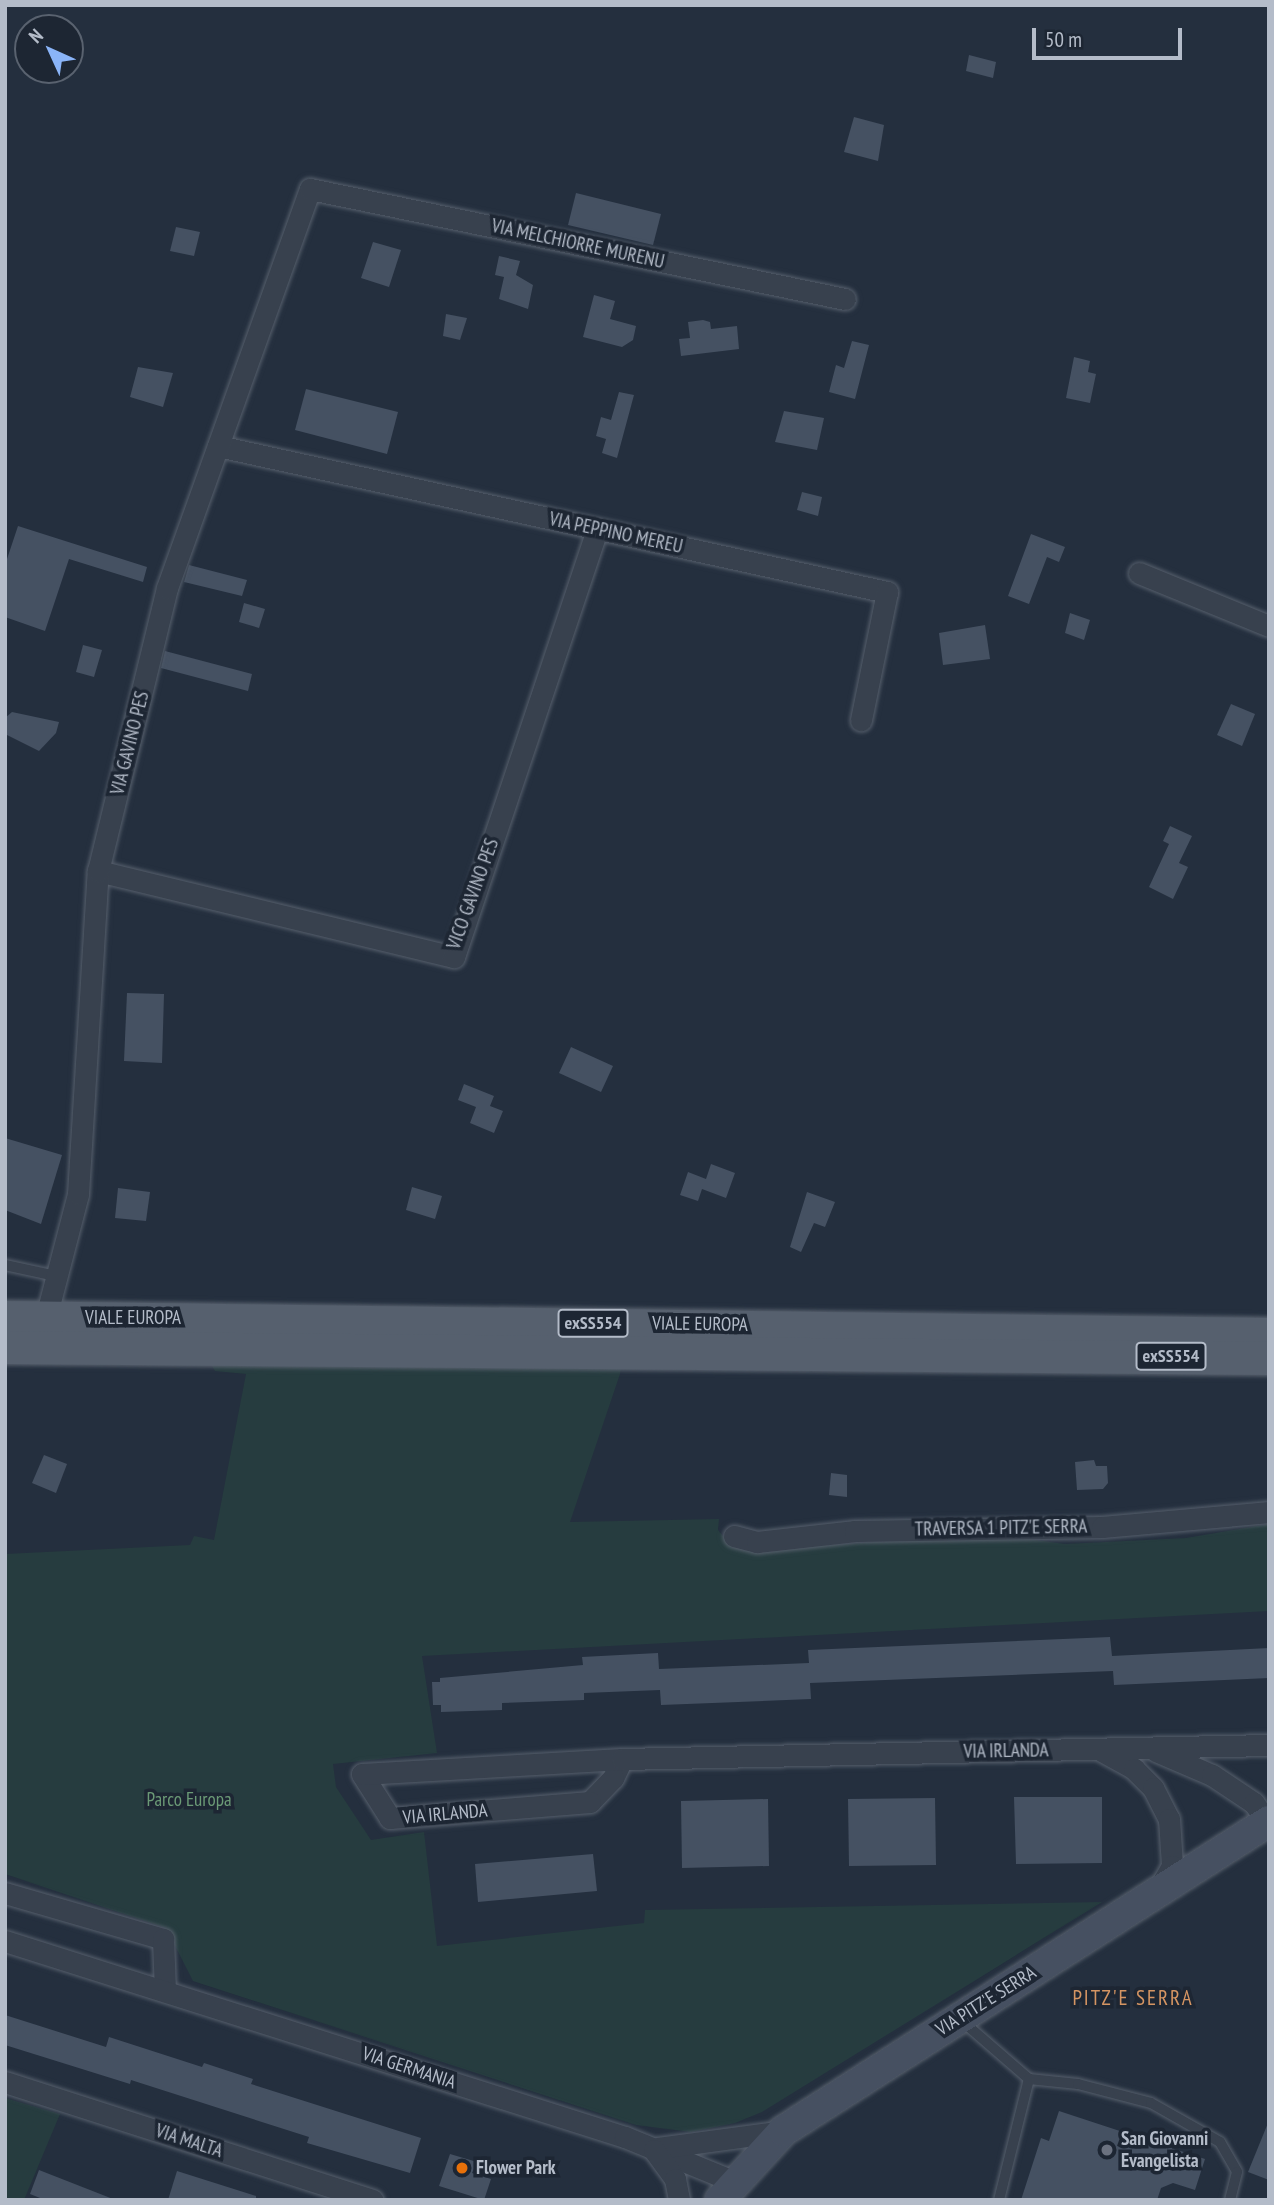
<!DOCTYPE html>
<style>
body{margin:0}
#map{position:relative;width:1274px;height:2205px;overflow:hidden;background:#242f3e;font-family:"PT Sans Narrow",sans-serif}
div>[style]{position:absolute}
.green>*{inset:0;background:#263c3f}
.building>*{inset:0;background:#455162}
.roads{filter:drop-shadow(0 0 2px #565f6c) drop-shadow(0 0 2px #565f6c)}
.lane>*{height:10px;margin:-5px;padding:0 5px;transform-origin:5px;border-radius:5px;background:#38414e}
.street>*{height:21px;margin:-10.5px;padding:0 10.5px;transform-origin:10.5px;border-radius:10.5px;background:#38414e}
.secondary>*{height:30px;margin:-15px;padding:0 15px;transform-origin:15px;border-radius:15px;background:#465061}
.primary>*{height:33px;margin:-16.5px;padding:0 16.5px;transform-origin:16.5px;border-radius:16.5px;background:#56606e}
.dots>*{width:19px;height:19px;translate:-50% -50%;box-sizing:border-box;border:4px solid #1d2633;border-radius:50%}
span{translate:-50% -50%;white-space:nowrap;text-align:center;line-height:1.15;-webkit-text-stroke:7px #1d2633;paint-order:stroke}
.shield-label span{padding:2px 5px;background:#1d2633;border:2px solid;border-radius:5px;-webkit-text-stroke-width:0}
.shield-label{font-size:18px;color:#b4bcc9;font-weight:700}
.street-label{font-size:19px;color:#b4bcc9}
.park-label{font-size:19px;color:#6b9a76}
.poi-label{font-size:19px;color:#b4bcc9;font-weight:700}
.left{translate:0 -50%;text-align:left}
.neighbourhood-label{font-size:21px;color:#d59563;letter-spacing:2px}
.frame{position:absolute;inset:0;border:7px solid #b4bcc9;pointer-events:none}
.north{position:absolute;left:14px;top:14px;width:70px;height:70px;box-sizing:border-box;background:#1d2633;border:2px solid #59626f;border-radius:50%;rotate:315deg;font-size:19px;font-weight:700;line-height:28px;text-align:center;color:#b4bcc9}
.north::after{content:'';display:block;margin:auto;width:24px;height:32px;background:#8ab4f8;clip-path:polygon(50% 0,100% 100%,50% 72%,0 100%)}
.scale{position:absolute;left:1032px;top:28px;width:150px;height:32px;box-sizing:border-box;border:4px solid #b4bcc9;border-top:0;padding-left:9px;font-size:21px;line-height:24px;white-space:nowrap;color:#b4bcc9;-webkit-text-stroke:5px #1d2633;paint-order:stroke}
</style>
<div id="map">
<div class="green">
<i style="clip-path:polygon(206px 1356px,622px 1356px,620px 1374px,570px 1522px,719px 1519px,718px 1530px,731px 1546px,747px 1551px,947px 1537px,1012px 1537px,1065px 1544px,1186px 1538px,1269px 1524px,1269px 1611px,422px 1656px,437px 1753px,333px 1764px,336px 1787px,371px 1840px,424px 1832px,437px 1946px,644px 1923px,645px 1910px,1102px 1902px,762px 2112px,735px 2123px,691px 2132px,636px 2125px,193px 1981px,166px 1928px,5px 1874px,5px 1554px,190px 1545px,194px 1536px,214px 1540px,246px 1374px,215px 1371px)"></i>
<i style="clip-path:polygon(5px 2098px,60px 2114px,24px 2200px,5px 2200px)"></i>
</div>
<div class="building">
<i style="clip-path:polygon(969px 55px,996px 62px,993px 78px,966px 71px)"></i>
<i style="clip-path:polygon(854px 117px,884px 125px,878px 161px,844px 152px)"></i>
<i style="clip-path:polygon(576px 193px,661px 214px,653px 245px,568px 225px)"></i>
<i style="clip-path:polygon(176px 227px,200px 232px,194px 256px,170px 251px)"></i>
<i style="clip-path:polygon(373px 242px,401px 250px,389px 287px,361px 278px)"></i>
<i style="clip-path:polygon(499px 256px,520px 261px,516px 275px,533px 285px,528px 309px,499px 299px,504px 277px,495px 275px)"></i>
<i style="clip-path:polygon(594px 295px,615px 301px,610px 319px,636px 326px,633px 340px,622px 347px,583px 337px)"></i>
<i style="clip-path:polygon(446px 314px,467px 318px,460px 340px,443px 336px)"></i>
<i style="clip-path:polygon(703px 320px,710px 322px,711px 329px,737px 326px,739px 349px,681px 356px,679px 339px,690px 338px,688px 322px)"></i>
<i style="clip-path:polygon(852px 341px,869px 345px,855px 399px,829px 392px,836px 365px,844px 368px)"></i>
<i style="clip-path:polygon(1074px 357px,1090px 361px,1088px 372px,1096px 374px,1090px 403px,1066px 398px)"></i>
<i style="clip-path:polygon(138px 367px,173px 373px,163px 407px,130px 397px)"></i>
<i style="clip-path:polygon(306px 389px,398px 412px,387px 454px,295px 430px)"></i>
<i style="clip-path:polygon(619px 392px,634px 395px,617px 458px,602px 453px,606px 439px,596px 436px,601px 417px,611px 420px)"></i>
<i style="clip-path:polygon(784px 411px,824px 418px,817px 450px,775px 442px)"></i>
<i style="clip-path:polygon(802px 492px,822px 497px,818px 516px,797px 510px)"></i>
<i style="clip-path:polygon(18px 526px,147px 567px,143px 582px,69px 559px,45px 631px,5px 617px,5px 565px)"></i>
<i style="clip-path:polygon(1031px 534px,1065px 547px,1059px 562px,1047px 557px,1029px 604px,1008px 596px)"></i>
<i style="clip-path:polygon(189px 565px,247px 580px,242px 596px,184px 582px)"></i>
<i style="clip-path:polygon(244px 603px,265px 609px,259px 628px,239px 622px)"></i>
<i style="clip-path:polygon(1070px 613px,1090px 620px,1084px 640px,1065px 633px)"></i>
<i style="clip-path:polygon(985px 625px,990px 659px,943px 665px,939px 633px)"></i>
<i style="clip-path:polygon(83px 645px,102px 650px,94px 677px,76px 672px)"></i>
<i style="clip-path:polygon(165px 651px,252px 674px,248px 691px,161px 668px)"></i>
<i style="clip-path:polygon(1231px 704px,1255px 714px,1242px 746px,1217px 735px)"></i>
<i style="clip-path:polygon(12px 712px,59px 722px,56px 733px,39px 751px,5px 734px,5px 718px)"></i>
<i style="clip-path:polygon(1170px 826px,1192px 836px,1179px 863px,1188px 867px,1173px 899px,1149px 887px,1169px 844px,1163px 841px)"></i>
<i style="clip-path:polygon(127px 993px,164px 994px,162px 1063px,124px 1061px)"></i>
<i style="clip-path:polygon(571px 1047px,613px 1066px,601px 1092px,559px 1073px)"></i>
<i style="clip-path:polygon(464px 1084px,494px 1096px,490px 1106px,503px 1111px,494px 1133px,470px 1123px,476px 1107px,458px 1100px)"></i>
<i style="clip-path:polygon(5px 1138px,62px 1155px,41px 1224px,5px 1210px)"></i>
<i style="clip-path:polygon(711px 1164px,735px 1173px,726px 1198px,702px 1189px,698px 1201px,680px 1195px,688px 1172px,706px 1179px)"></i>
<i style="clip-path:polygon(412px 1187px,442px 1196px,435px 1219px,406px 1210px)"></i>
<i style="clip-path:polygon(118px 1188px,150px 1192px,146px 1221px,115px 1218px)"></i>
<i style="clip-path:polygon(807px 1192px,835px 1202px,825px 1227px,814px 1223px,801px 1252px,790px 1247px)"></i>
<i style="clip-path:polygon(44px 1455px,67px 1464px,56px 1493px,32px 1483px)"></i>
<i style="clip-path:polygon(1094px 1460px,1096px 1466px,1107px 1466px,1108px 1483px,1103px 1489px,1077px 1490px,1075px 1462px)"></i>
<i style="clip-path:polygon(831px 1473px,847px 1475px,847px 1497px,829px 1495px)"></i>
<i style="clip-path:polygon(1110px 1637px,1112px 1656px,1269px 1648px,1269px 1678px,1114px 1685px,1113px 1671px,810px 1683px,811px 1699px,661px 1705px,660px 1690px,584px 1693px,584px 1700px,502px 1703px,502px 1710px,441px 1712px,441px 1705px,433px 1705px,432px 1682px,440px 1682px,440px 1678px,583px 1665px,582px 1657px,658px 1653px,659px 1669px,809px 1663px,808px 1650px)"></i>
<i style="clip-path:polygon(1014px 1797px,1102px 1797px,1102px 1863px,1016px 1864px)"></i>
<i style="clip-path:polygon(935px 1798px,936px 1865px,849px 1866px,848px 1799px)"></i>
<i style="clip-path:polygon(768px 1799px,769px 1866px,682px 1868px,681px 1801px)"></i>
<i style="clip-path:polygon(593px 1854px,597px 1891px,478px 1902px,475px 1864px)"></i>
<i style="clip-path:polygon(5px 2015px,106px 2047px,109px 2037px,202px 2067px,204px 2063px,253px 2079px,251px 2084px,421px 2138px,410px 2173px,307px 2143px,309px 2137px,131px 2080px,130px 2084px,5px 2045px)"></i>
<i style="clip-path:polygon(1059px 2111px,1205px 2159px,1195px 2190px,1173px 2183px,1161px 2188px,1157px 2200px,1021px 2200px,1041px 2138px,1049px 2141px)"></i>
<i style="clip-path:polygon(1268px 2123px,1269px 2123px,1269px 2180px,1248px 2172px)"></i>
<i style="clip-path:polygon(450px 2154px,477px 2162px,472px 2173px,491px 2179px,484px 2200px,439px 2186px)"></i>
<i style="clip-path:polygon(39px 2170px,113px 2199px,112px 2200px,45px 2200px,30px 2194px)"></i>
<i style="clip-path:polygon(177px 2171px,256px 2196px,256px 2200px,168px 2200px)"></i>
</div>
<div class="roads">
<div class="lane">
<i style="left:5px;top:1265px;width:52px;rotate:12.2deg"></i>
<i style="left:961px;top:2020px;width:90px;rotate:40.9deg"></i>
<i style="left:1029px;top:2079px;width:49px;rotate:5.8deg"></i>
<i style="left:1078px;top:2084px;width:75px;rotate:14.6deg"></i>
<i style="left:1151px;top:2103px;width:79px;rotate:29.5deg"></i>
<i style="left:1220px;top:2142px;width:34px;rotate:60deg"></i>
<i style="left:1237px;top:2172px;width:29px;rotate:104deg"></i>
<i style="left:999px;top:2200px;width:125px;rotate:-76.1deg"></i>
</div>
<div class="street">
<i style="left:218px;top:446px;width:685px;rotate:12.31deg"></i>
<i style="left:887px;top:592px;width:131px;rotate:101.5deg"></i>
<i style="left:1139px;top:573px;width:140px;rotate:22.2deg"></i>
<i style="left:98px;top:871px;width:366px;rotate:13.6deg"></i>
<i style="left:454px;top:957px;width:451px;rotate:-71.5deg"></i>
<i style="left:46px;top:1317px;width:127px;rotate:-75.4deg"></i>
<i style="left:78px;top:1194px;width:324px;rotate:-86.5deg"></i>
<i style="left:98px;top:871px;width:291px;rotate:-76.3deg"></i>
<i style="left:167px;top:588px;width:424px;rotate:-70.3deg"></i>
<i style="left:310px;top:189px;width:546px;rotate:11.62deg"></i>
<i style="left:734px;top:1536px;width:24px;rotate:15deg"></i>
<i style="left:757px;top:1542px;width:99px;rotate:-6.4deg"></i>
<i style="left:855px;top:1531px;width:247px;rotate:-0.9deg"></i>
<i style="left:1102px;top:1527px;width:168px;rotate:-5.1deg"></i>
<i style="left:1102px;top:1751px;width:37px;rotate:29deg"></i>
<i style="left:1134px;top:1769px;width:27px;rotate:45deg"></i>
<i style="left:1153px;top:1788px;width:35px;rotate:63deg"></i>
<i style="left:1169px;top:1819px;width:47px;rotate:86.3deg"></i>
<i style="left:1172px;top:1866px;width:28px;rotate:120deg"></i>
<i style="left:1156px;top:1751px;width:61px;rotate:23.2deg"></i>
<i style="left:1212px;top:1775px;width:50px;rotate:33.7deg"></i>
<i style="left:1254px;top:1803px;width:27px;rotate:56deg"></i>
<i style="left:622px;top:1759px;width:21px;rotate:115deg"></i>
<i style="left:613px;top:1778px;width:33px;rotate:134deg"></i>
<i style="left:590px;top:1802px;width:201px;rotate:175.4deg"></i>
<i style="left:390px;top:1818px;width:52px;rotate:-122.5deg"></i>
<i style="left:362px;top:1774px;width:260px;rotate:-3.3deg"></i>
<i style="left:622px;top:1759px;width:647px;rotate:-1.24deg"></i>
<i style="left:5px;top:1893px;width:165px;rotate:16.2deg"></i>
<i style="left:163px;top:1939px;width:51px;rotate:87.8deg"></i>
<i style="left:5px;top:1941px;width:650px;rotate:17.54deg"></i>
<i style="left:625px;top:2137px;width:117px;rotate:22.2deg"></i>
<i style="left:5px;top:2082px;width:386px;rotate:17.8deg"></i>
<i style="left:658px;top:2148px;width:126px;rotate:-7.7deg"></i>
<i style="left:654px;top:2150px;width:36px;rotate:54deg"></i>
<i style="left:675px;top:2179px;width:21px;rotate:79deg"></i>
</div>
<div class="secondary">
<i style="left:720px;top:2200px;width:93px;rotate:-47.6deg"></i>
<i style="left:783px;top:2131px;width:576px;rotate:-32.53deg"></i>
</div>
<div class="primary">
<i style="left:5px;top:1317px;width:1264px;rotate:0.77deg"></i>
<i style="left:5px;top:1347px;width:1264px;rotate:0.5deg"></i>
</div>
</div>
<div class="dots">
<i style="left:1107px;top:2150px;background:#6b7280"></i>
<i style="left:462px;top:2168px;background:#e8710a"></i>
</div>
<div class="shield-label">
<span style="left:593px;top:1323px">exSS554</span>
<span style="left:1171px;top:1356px">exSS554</span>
</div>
<div class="street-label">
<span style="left:578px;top:244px;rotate:12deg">VIA MELCHIORRE MURENU</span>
<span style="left:616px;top:533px;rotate:12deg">VIA PEPPINO MEREU</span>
<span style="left:130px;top:743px;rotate:-76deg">VIA GAVINO PES</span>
<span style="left:473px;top:894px;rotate:-70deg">VICO GAVINO PES</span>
<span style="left:133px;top:1318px">VIALE EUROPA</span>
<span style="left:700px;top:1324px;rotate:1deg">VIALE EUROPA</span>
<span style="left:1001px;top:1528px;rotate:-1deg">TRAVERSA 1 PITZ'E SERRA</span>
<span style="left:1006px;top:1751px;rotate:-1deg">VIA IRLANDA</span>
<span style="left:445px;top:1814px;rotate:-5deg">VIA IRLANDA</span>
<span style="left:986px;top:2001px;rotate:-32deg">VIA PITZ'E SERRA</span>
<span style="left:409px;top:2068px;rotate:18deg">VIA GERMANIA</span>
<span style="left:189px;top:2141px;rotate:18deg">VIA MALTA</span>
</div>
<div class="park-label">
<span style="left:189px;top:1800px">Parco Europa</span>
</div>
<div class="poi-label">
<span class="left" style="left:1121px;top:2150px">San Giovanni<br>Evangelista</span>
<span class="left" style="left:476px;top:2168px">Flower Park</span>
</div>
<div class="neighbourhood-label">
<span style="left:1133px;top:1998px">PITZ'E SERRA</span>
</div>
<div class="frame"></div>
<div class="north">N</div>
<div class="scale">50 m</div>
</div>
